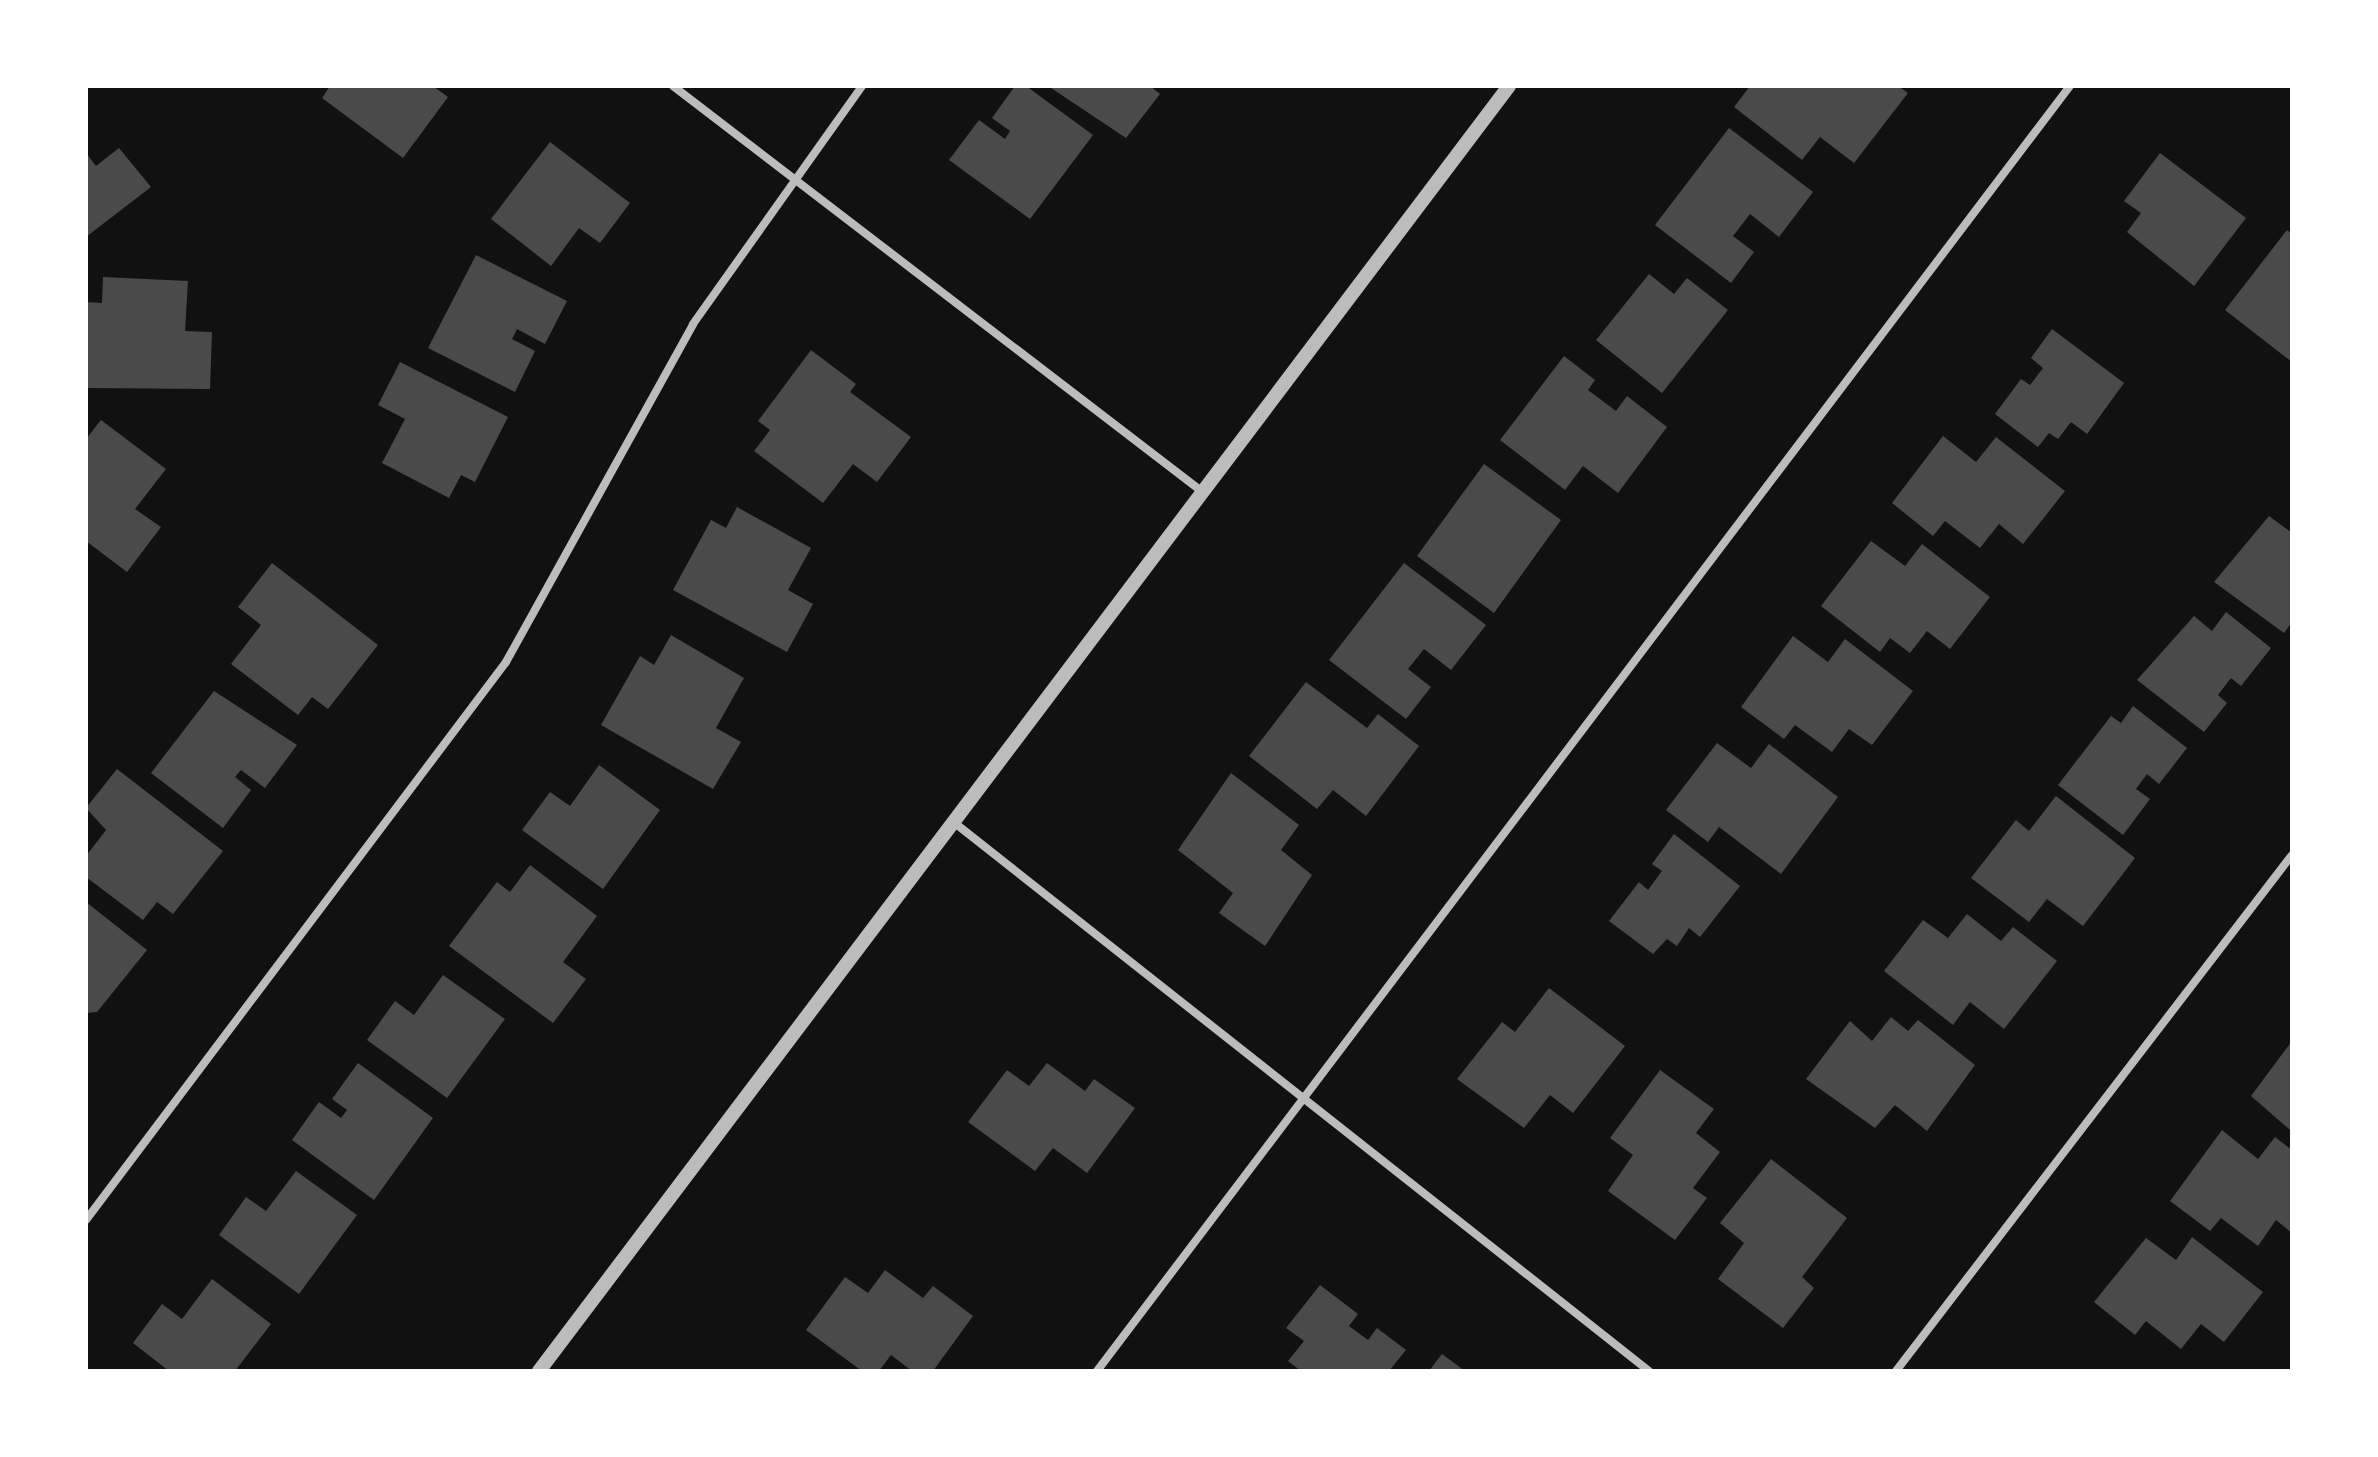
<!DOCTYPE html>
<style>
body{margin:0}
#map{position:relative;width:2378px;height:1457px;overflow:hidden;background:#111;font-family:"Titillium Web",sans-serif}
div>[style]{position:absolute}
.building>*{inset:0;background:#4a4a4a}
.minor>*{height:8px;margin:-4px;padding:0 4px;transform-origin:4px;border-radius:4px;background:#bcbcbc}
.tertiary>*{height:14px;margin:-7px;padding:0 7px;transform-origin:7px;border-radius:7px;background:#bcbcbc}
span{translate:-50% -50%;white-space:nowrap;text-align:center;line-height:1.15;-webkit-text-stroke:6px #fff;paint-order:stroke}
.frame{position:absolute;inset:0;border:88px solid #fff;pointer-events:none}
</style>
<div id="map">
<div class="building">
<i style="clip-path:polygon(330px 86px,433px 86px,448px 97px,403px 158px,322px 98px)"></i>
<i style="clip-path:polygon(1015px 86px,1026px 86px,1093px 135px,1030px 219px,949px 160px,979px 120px,1005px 139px,1010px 131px,992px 118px)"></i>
<i style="clip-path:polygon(1048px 86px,1150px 86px,1160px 94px,1126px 138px)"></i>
<i style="clip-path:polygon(1750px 86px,1898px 86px,1908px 93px,1854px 163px,1820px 137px,1802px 160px,1734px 107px)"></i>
<i style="clip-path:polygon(1729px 128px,1813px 192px,1779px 237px,1750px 214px,1733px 236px,1754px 252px,1731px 283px,1655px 225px)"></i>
<i style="clip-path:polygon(550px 142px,630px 203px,600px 243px,579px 228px,551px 266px,491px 219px)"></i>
<i style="clip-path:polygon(119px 148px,151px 187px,86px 237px,86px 153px,96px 166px)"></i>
<i style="clip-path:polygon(2160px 153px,2246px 218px,2194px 286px,2127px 232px,2141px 213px,2124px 201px)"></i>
<i style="clip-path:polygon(2287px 230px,2292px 234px,2292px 362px,2225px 310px)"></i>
<i style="clip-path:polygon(476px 255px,567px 301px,545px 344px,517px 329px,512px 339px,535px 351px,515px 392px,428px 348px)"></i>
<i style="clip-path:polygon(1649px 274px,1674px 294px,1687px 278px,1728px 310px,1662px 393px,1596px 340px)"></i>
<i style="clip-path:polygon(103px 277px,188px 281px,185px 331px,212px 332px,210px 389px,86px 388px,86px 302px,102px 303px)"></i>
<i style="clip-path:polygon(2052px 329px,2124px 383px,2087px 434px,2071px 422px,2058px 439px,2049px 433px,2038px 447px,1995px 414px,2021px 379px,2030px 385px,2043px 368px,2031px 358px)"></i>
<i style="clip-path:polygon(811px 350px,856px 384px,850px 392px,911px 437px,877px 482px,853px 464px,823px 503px,754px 451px,770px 430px,758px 421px)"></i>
<i style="clip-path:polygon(1564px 356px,1595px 380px,1588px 390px,1616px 411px,1627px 396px,1667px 427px,1618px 493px,1583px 466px,1565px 490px,1500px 440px)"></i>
<i style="clip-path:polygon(400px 362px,508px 417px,475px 482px,461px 475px,449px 498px,382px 463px,405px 419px,378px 405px)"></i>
<i style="clip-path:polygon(101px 420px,166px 469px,135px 509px,161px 527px,127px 572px,86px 541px,86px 439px)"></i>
<i style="clip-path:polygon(1943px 436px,1976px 462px,1996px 437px,2065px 491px,2023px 544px,1999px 524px,1980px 548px,1945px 521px,1933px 536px,1892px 503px)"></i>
<i style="clip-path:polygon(1484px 464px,1561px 520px,1494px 613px,1417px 556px)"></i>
<i style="clip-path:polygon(737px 507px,811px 548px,788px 590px,813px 604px,787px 652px,673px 590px,711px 520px,726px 528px)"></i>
<i style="clip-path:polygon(2269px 516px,2292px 533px,2292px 622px,2284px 633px,2214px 582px)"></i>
<i style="clip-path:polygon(1871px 541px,1905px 566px,1922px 544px,1990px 597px,1950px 649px,1927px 631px,1910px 653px,1890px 638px,1880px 652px,1821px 606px)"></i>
<i style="clip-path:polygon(272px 563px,378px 645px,328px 709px,312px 697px,298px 715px,231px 664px,261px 625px,238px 607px)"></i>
<i style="clip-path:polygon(1404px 563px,1486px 625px,1451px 670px,1424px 649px,1408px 669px,1431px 687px,1406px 719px,1329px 660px)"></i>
<i style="clip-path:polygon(2226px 612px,2271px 648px,2241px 686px,2231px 678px,2218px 695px,2227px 703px,2204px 732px,2137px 680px,2194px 616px,2212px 631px)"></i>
<i style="clip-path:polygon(671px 635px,744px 678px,716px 728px,741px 742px,713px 789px,601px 725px,640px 656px,654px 665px)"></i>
<i style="clip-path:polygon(1793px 636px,1828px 662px,1845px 639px,1913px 691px,1872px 745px,1849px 729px,1832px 752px,1795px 725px,1784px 739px,1741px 707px)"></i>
<i style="clip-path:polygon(1306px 682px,1367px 728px,1378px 714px,1419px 746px,1366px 816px,1333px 790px,1317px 809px,1249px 756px)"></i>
<i style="clip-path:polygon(214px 691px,297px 745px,265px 788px,241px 770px,235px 777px,251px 790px,223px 828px,151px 773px)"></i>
<i style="clip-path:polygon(2133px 706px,2187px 748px,2159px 784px,2147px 774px,2136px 789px,2150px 799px,2123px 835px,2058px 785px,2111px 716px,2121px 723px)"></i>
<i style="clip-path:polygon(1717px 743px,1751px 768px,1769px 744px,1838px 797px,1781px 874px,1719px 827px,1708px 842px,1666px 810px)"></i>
<i style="clip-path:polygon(599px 765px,660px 810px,603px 889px,522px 830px,550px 792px,570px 806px)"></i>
<i style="clip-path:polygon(117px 769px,223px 851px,173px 914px,157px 902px,143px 920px,86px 877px,86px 856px,106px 830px,86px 808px)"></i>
<i style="clip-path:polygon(1231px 773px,1299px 825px,1281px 850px,1312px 875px,1265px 946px,1219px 913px,1233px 893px,1178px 850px)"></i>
<i style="clip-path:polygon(2056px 796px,2135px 858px,2083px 926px,2047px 899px,2029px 922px,1971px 878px,2016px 820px,2029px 831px)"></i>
<i style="clip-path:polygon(1674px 834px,1740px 886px,1700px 937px,1689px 928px,1677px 946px,1667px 939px,1653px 954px,1609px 921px,1639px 882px,1648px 890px,1662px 871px,1652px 864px)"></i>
<i style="clip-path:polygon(530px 865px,597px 916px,563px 962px,586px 979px,553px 1023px,449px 946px,497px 882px,510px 892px)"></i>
<i style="clip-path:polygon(86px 902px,147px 950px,97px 1012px,86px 1013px)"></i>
<i style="clip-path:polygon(1967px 914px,2001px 941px,2013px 927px,2057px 961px,2004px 1029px,1970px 1002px,1953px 1025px,1884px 971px,1923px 920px,1948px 938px)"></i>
<i style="clip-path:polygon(443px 975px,505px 1019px,447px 1098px,367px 1040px,395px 1001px,414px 1015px)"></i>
<i style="clip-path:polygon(1549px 988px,1625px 1046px,1573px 1113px,1550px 1095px,1524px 1128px,1457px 1079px,1502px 1022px,1515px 1032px)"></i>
<i style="clip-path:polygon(1891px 1017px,1908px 1031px,1918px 1020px,1975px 1065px,1927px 1131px,1895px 1105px,1875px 1128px,1806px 1079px,1850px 1021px,1872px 1041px)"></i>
<i style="clip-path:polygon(2292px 1041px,2292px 1127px,2290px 1130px,2251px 1096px)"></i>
<i style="clip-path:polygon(358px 1063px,433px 1118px,374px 1200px,292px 1140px,319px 1102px,341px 1118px,347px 1110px,332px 1099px)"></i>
<i style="clip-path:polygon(1047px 1063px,1085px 1091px,1094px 1079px,1135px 1108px,1087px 1173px,1053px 1148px,1035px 1171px,968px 1122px,1007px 1070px,1029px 1086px)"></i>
<i style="clip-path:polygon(1660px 1070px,1714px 1109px,1696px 1133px,1720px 1152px,1693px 1188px,1707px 1198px,1675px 1240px,1608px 1191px,1633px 1155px,1610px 1138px)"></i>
<i style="clip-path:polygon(2222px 1130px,2258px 1159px,2275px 1137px,2292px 1150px,2292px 1233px,2276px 1220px,2258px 1246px,2221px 1218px,2210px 1231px,2170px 1201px)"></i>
<i style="clip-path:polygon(1771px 1159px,1847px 1218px,1802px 1277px,1814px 1288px,1783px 1328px,1718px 1279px,1744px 1243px,1720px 1223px)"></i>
<i style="clip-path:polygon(296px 1171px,357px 1215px,299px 1294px,219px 1235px,246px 1197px,266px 1211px)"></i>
<i style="clip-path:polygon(2192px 1237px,2263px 1292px,2224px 1342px,2201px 1324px,2181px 1349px,2146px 1321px,2135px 1335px,2094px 1302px,2146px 1238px,2176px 1260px)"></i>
<i style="clip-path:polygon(885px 1270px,923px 1298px,933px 1286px,973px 1316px,933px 1371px,912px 1371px,891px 1355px,879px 1371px,862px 1371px,806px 1330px,845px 1277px,868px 1293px)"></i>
<i style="clip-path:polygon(212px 1279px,271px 1324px,235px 1371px,169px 1371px,133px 1343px,162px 1304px,182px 1319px)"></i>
<i style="clip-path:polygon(1320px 1285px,1358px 1314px,1349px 1326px,1368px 1340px,1377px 1328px,1406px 1350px,1389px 1371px,1301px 1371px,1288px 1361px,1304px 1341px,1286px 1328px)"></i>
<i style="clip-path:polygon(1442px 1354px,1465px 1371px,1429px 1371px)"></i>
</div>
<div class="minor">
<i style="left:673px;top:86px;width:669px;rotate:37.47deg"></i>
<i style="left:956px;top:824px;width:883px;rotate:38.28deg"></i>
<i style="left:86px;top:1220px;width:698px;rotate:-53.03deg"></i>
<i style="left:506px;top:662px;width:386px;rotate:-61deg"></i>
<i style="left:693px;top:324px;width:292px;rotate:-54.6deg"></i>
<i style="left:1097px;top:1371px;width:1612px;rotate:-52.87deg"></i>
<i style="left:1896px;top:1371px;width:650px;rotate:-52.5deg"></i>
</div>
<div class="tertiary">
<i style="left:539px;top:1371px;width:1610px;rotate:-52.95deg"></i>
</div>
<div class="frame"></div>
</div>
